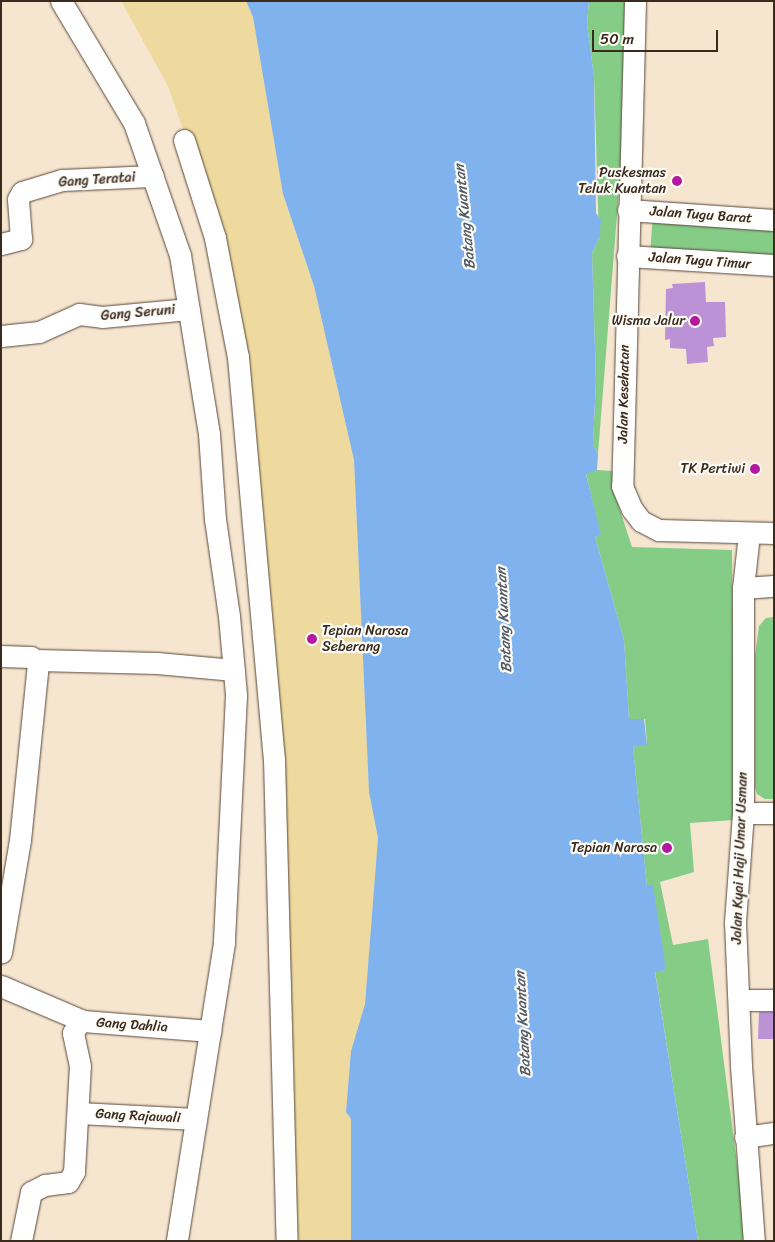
<!DOCTYPE html>
<style>
body{margin:0}
#map{position:relative;width:775px;height:1242px;overflow:hidden;background:#f6e5cf;font-family:Sriracha,sans-serif}
div>[style]{position:absolute}
.green>*{inset:0;background:#85cc87}
.sand>*{inset:0;background:#eeda9e}
.water>*{inset:0;background:#80b3ed}
.building>*{inset:0;background:#bc92d7}
.roads{filter:drop-shadow(0 0 1px #574639) drop-shadow(0 0 1px #574639)}
.minor>*{height:21px;margin:-10.5px;padding:0 10.5px;transform-origin:10.5px;border-radius:10.5px;background:#fff}
.dots>*{width:14px;height:14px;translate:-50% -50%;box-sizing:border-box;border:2px solid #fdfcf7;border-radius:50%}
span{translate:-50% -50%;white-space:nowrap;text-align:center;line-height:1.15;-webkit-text-stroke:4.5px #fdfcf7;paint-order:stroke}
.poi-label{font-size:14px;color:#3b2a1e}
.right{translate:-100% -50%;text-align:right}
.left{translate:0 -50%;text-align:left}
.street-label{font-size:14px;color:#3b2a1e}
.water-label{font-size:15px;color:#535a66;font-style:italic}
.frame{position:absolute;inset:0;border:2px solid #3b2a1e;pointer-events:none}
.scale{position:absolute;left:592px;top:30px;width:126px;height:22px;box-sizing:border-box;border:2px solid #3b2a1e;border-top:0;padding-left:6px;font-size:15px;line-height:18px;white-space:nowrap;color:#3b2a1e;-webkit-text-stroke:4px #fdfcf7;paint-order:stroke}
</style>
<div id="map">
<div class="green">
<i style="clip-path:polygon(589px 1px,634px 1px,598px 454px,593px 444px,596px 381px,592px 253px,599px 238px,594px 77px,587px 24px)"></i>
<i style="clip-path:polygon(653px 214px,774px 223px,774px 263px,650px 254px)"></i>
<i style="clip-path:polygon(597px 470px,614px 471px,618px 504px,632px 547px,732px 550px,734px 820px,690px 823px,694px 872px,660px 882px,673px 945px,708px 939px,747px 1241px,698px 1241px,655px 971px,666px 970px,647px 886px,633px 747px,647px 744px,645px 719px,629px 719px,624px 640px,595px 537px,600px 535px,586px 473px)"></i>
<i style="clip-path:polygon(774px 617px,774px 799px,765px 799px,757px 794px,755px 787px,755px 656px,759px 626px,766px 618px)"></i>
</div>
<div class="sand">
<i style="clip-path:polygon(121px 1px,246px 1px,253px 17px,283px 194px,314px 286px,354px 460px,369px 792px,378px 838px,365px 1004px,351px 1051px,346px 1112px,351px 1119px,351px 1241px,292px 1241px,267px 705px,224px 248px,168px 86px)"></i>
</div>
<div class="water">
<i style="clip-path:polygon(246px 1px,589px 1px,587px 24px,594px 77px,596px 213px,601px 220px,599px 238px,592px 253px,596px 381px,593px 444px,598px 454px,597px 470px,586px 474px,601px 535px,595px 537px,624px 640px,629px 719px,644px 719px,647px 745px,633px 747px,647px 886px,653px 885px,666px 970px,655px 972px,698px 1241px,351px 1241px,351px 1119px,346px 1112px,351px 1051px,365px 1004px,378px 838px,369px 792px,354px 460px,314px 286px,283px 194px,253px 17px)"></i>
</div>
<div class="building">
<i style="clip-path:polygon(705px 282px,706px 302px,725px 302px,726px 337px,713px 338px,714px 346px,707px 347px,708px 362px,687px 364px,686px 349px,670px 348px,670px 339px,665px 340px,666px 289px,673px 288px,672px 284px)"></i>
<i style="clip-path:polygon(759px 1012px,774px 1012px,774px 1039px,758px 1039px)"></i>
</div>
<div class="roads">
<div class="minor">
<i style="left:61px;top:1px;width:142px;rotate:59.1deg"></i>
<i style="left:134px;top:123px;width:140px;rotate:70.8deg"></i>
<i style="left:180px;top:255px;width:181px;rotate:80.8deg"></i>
<i style="left:209px;top:434px;width:85px;rotate:86deg"></i>
<i style="left:215px;top:519px;width:98px;rotate:81.8deg"></i>
<i style="left:229px;top:616px;width:79px;rotate:84.9deg"></i>
<i style="left:236px;top:695px;width:248px;rotate:92.8deg"></i>
<i style="left:224px;top:943px;width:302px;rotate:99deg"></i>
<i style="left:635px;top:1px;width:485px;rotate:91.5deg"></i>
<i style="left:622px;top:486px;width:25px;rotate:67deg"></i>
<i style="left:632px;top:509px;width:15px;rotate:53deg"></i>
<i style="left:641px;top:521px;width:20px;rotate:27deg"></i>
<i style="left:659px;top:530px;width:115px;rotate:1.5deg"></i>
<i style="left:184px;top:140px;width:103px;rotate:72.4deg"></i>
<i style="left:215px;top:238px;width:121px;rotate:79.1deg"></i>
<i style="left:238px;top:357px;width:404px;rotate:84.9deg"></i>
<i style="left:274px;top:759px;width:482px;rotate:88.5deg"></i>
<i style="left:628px;top:210px;width:146px;rotate:3.9deg"></i>
<i style="left:1px;top:244px;width:21px;rotate:-14deg"></i>
<i style="left:21px;top:239px;width:40px;rotate:-94.3deg"></i>
<i style="left:18px;top:199px;width:8px;rotate:-60deg"></i>
<i style="left:22px;top:192px;width:42px;rotate:-16.7deg"></i>
<i style="left:62px;top:180px;width:91px;rotate:-2.5deg"></i>
<i style="left:627px;top:256px;width:147px;rotate:3.5deg"></i>
<i style="left:1px;top:336px;width:38px;rotate:-6deg"></i>
<i style="left:39px;top:332px;width:44px;rotate:-24.2deg"></i>
<i style="left:79px;top:314px;width:23px;rotate:7deg"></i>
<i style="left:102px;top:317px;width:87px;rotate:-5.3deg"></i>
<i style="left:749px;top:534px;width:54px;rotate:96.3deg"></i>
<i style="left:743px;top:588px;width:225px;rotate:90deg"></i>
<i style="left:743px;top:813px;width:109px;rotate:94.2deg"></i>
<i style="left:735px;top:922px;width:144px;rotate:87.6deg"></i>
<i style="left:741px;top:1066px;width:175px;rotate:85.8deg"></i>
<i style="left:743px;top:588px;width:31px;rotate:-4deg"></i>
<i style="left:1px;top:656px;width:30px;rotate:2deg"></i>
<i style="left:31px;top:657px;width:9px;rotate:41deg"></i>
<i style="left:38px;top:663px;width:178px;rotate:95.8deg"></i>
<i style="left:20px;top:840px;width:114px;rotate:99.6deg"></i>
<i style="left:37px;top:660px;width:120px;rotate:1.4deg"></i>
<i style="left:157px;top:663px;width:77px;rotate:5.2deg"></i>
<i style="left:743px;top:813px;width:31px"></i>
<i style="left:1px;top:986px;width:89px;rotate:23.1deg"></i>
<i style="left:83px;top:1021px;width:128px;rotate:4.5deg"></i>
<i style="left:740px;top:1000px;width:34px"></i>
<i style="left:79px;top:1113px;width:117px;rotate:2.9deg"></i>
<i style="left:745px;top:1137px;width:29px;rotate:-8deg"></i>
<i style="left:21px;top:1241px;width:50px;rotate:-78.5deg"></i>
<i style="left:31px;top:1192px;width:16px;rotate:-27deg"></i>
<i style="left:45px;top:1185px;width:23px;rotate:-7deg"></i>
<i style="left:68px;top:1182px;width:12px;rotate:-59deg"></i>
<i style="left:74px;top:1172px;width:106px;rotate:-86.8deg"></i>
<i style="left:80px;top:1066px;width:34px;rotate:-102deg"></i>
<i style="left:73px;top:1033px;width:15px;rotate:-62deg"></i>
</div>
</div>
<div class="dots">
<i style="left:677px;top:181px;background:#b5179e"></i>
<i style="left:695px;top:321px;background:#b5179e"></i>
<i style="left:755px;top:469px;background:#b5179e"></i>
<i style="left:312px;top:639px;background:#b5179e"></i>
<i style="left:667px;top:848px;background:#b5179e"></i>
</div>
<div class="poi-label">
<span class="right" style="left:666px;top:181px">Puskesmas<br>Teluk Kuantan</span>
<span class="right" style="left:685px;top:321px">Wisma Jalur</span>
<span class="right" style="left:745px;top:469px">TK Pertiwi</span>
<span class="left" style="left:322px;top:639px">Tepian Narosa<br>Seberang</span>
<span class="right" style="left:657px;top:848px">Tepian Narosa</span>
</div>
<div class="street-label">
<span style="left:97px;top:180px;rotate:-4deg">Gang Teratai</span>
<span style="left:701px;top:215px;rotate:4deg">Jalan Tugu Barat</span>
<span style="left:700px;top:261px;rotate:4deg">Jalan Tugu Timur</span>
<span style="left:138px;top:313px;rotate:-5deg">Gang Seruni</span>
<span style="left:624px;top:394px;rotate:-89deg">Jalan Kesehatan</span>
<span style="left:740px;top:858px;rotate:-88deg">Jalan Kyai Haji Umar Usman</span>
<span style="left:132px;top:1025px;rotate:4deg">Gang Dahlia</span>
<span style="left:138px;top:1116px;rotate:3deg">Gang Rajawali</span>
</div>
<div class="water-label">
<span style="left:465px;top:217px;rotate:-96deg">Batang Kuantan</span>
<span style="left:504px;top:620px;rotate:-93deg">Batang Kuantan</span>
<span style="left:523px;top:1024px;rotate:-93deg">Batang Kuantan</span>
</div>
<div class="frame"></div>
<div class="scale">50 m</div>
</div>
